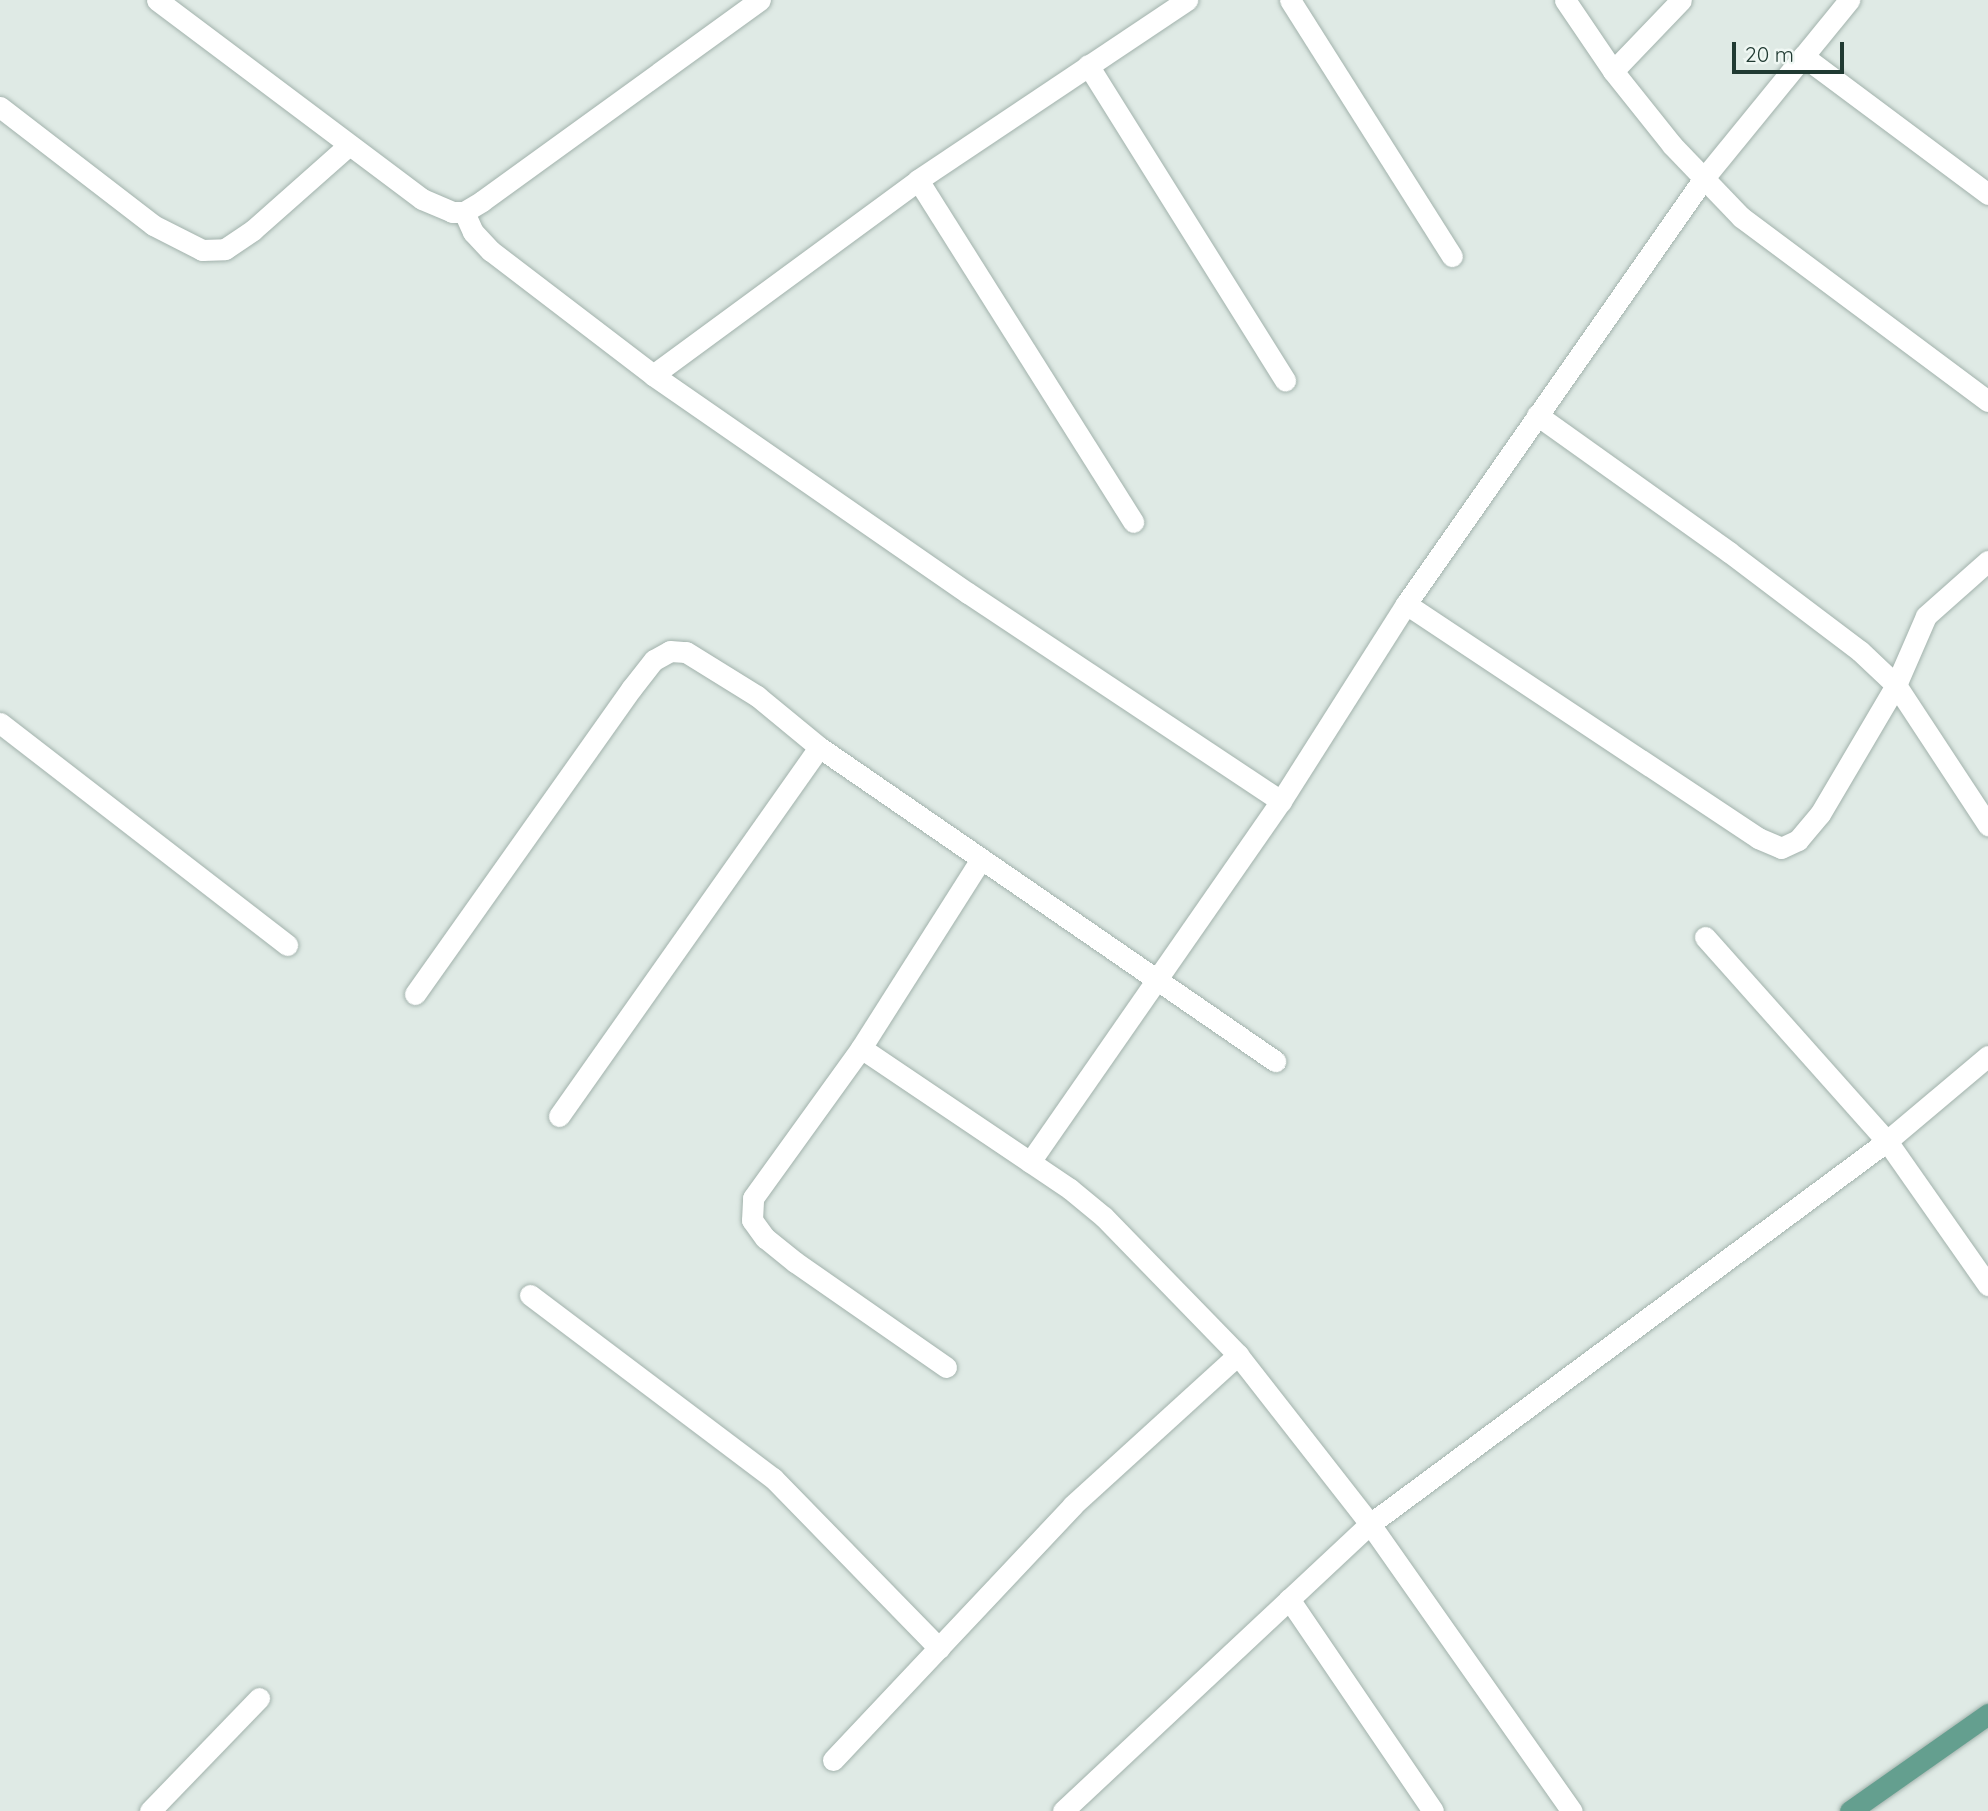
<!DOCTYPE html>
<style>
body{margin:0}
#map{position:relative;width:1988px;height:1811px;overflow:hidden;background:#dfeae5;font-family:Quicksand,sans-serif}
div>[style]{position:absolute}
.roads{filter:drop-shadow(0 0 2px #a2b2ac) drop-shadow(0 0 2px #a2b2ac)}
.minor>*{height:21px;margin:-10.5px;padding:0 10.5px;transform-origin:10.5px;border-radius:10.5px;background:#fff}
.primary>*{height:21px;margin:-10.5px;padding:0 10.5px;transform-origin:10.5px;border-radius:10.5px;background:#649f8f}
span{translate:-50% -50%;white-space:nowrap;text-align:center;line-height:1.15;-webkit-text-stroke:5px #eff7f3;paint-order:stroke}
.scale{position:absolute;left:1732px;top:42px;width:112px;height:32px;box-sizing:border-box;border:4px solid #203a32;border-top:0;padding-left:9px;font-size:21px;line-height:24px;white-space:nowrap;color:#203a32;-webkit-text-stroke:5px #eff7f3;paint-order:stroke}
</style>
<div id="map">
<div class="roads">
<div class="minor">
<i style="left:157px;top:0;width:331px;rotate:36.9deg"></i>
<i style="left:422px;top:199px;width:33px;rotate:23deg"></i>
<i style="left:452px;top:212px;width:12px"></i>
<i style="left:464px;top:212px;width:21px;rotate:-31deg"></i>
<i style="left:482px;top:201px;width:343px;rotate:-35.9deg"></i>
<i style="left:1290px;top:0;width:303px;rotate:57.7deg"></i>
<i style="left:1565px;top:0;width:86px;rotate:55.9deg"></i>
<i style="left:1613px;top:71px;width:95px;rotate:51.4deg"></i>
<i style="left:1672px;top:145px;width:100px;rotate:46.2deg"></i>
<i style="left:1741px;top:217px;width:308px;rotate:36.7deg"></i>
<i style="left:1803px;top:56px;width:231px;rotate:36.7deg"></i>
<i style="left:1088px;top:65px;width:372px;rotate:58deg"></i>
<i style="left:1613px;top:71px;width:98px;rotate:-46.2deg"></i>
<i style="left:0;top:107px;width:193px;rotate:37.6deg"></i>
<i style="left:153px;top:225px;width:55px;rotate:27deg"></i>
<i style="left:202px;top:250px;width:23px;rotate:-2deg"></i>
<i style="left:225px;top:249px;width:34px;rotate:-34deg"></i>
<i style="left:253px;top:230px;width:128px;rotate:-41.5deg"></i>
<i style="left:918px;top:180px;width:404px;rotate:57.8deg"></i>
<i style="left:464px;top:212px;width:22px;rotate:66deg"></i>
<i style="left:473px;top:232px;width:26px;rotate:47deg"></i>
<i style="left:491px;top:251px;width:204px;rotate:37.4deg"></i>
<i style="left:653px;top:375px;width:383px;rotate:34.7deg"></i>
<i style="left:968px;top:593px;width:376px;rotate:33.6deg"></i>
<i style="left:653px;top:375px;width:329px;rotate:-36.3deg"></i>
<i style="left:918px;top:180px;width:324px;rotate:-33.8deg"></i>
<i style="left:1537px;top:415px;width:236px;rotate:35.5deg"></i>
<i style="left:1729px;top:552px;width:164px;rotate:37.1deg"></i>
<i style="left:1860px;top:651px;width:50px;rotate:43.4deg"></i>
<i style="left:1896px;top:685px;width:168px;rotate:56.7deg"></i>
<i style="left:1406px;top:604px;width:423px;rotate:33.6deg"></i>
<i style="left:1758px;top:838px;width:25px;rotate:23deg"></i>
<i style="left:1781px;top:848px;width:19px;rotate:-25deg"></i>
<i style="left:1798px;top:840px;width:34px;rotate:-50deg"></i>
<i style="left:1820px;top:814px;width:150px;rotate:-59.5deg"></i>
<i style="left:1896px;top:685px;width:75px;rotate:-66.5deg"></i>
<i style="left:1926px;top:616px;width:83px;rotate:-41.6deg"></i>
<i style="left:0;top:723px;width:363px;rotate:37.7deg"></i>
<i style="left:1705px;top:937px;width:273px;rotate:48.3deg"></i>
<i style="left:1887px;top:1141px;width:176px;rotate:55deg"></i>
<i style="left:415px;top:994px;width:374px;rotate:-54.7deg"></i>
<i style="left:631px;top:689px;width:37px;rotate:-52deg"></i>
<i style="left:654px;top:660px;width:18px;rotate:-29deg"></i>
<i style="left:670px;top:651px;width:16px;rotate:4deg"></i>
<i style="left:686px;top:652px;width:84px;rotate:31.8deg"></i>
<i style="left:757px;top:696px;width:80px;rotate:39.4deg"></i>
<i style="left:819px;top:747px;width:554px;rotate:34.55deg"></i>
<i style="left:861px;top:1048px;width:252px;rotate:34deg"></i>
<i style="left:1070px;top:1189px;width:44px;rotate:39.5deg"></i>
<i style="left:1104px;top:1217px;width:192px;rotate:45.8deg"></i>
<i style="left:1238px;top:1355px;width:214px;rotate:52deg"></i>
<i style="left:1370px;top:1524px;width:351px;rotate:54.9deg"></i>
<i style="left:559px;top:1116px;width:451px;rotate:-54.8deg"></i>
<i style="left:1030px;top:1162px;width:440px;rotate:-55.2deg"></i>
<i style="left:1281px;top:801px;width:233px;rotate:-57.6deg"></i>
<i style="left:1406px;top:604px;width:520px;rotate:-55.03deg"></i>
<i style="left:1704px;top:178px;width:230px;rotate:-50.8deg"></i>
<i style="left:530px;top:1295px;width:304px;rotate:37deg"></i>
<i style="left:773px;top:1478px;width:238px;rotate:45.7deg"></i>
<i style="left:946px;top:1367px;width:184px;rotate:-145.2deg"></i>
<i style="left:795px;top:1262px;width:38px;rotate:-141deg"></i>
<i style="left:765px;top:1238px;width:22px;rotate:-126deg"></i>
<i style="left:752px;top:1220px;width:22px;rotate:-87deg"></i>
<i style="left:753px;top:1198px;width:185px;rotate:-54.2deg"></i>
<i style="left:861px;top:1048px;width:224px;rotate:-57.6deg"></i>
<i style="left:1289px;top:1599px;width:256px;rotate:55.8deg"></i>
<i style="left:833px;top:1760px;width:350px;rotate:-46.7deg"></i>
<i style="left:1073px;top:1505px;width:223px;rotate:-42.3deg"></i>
<i style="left:150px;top:1811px;width:157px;rotate:-46deg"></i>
<i style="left:1063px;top:1811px;width:420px;rotate:-43.1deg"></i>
<i style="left:1370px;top:1524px;width:643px;rotate:-36.53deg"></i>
<i style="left:1887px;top:1141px;width:132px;rotate:-40.1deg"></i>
</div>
<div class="primary">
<i style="left:1850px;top:1811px;width:169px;rotate:-35.1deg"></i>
</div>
</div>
<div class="scale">20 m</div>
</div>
